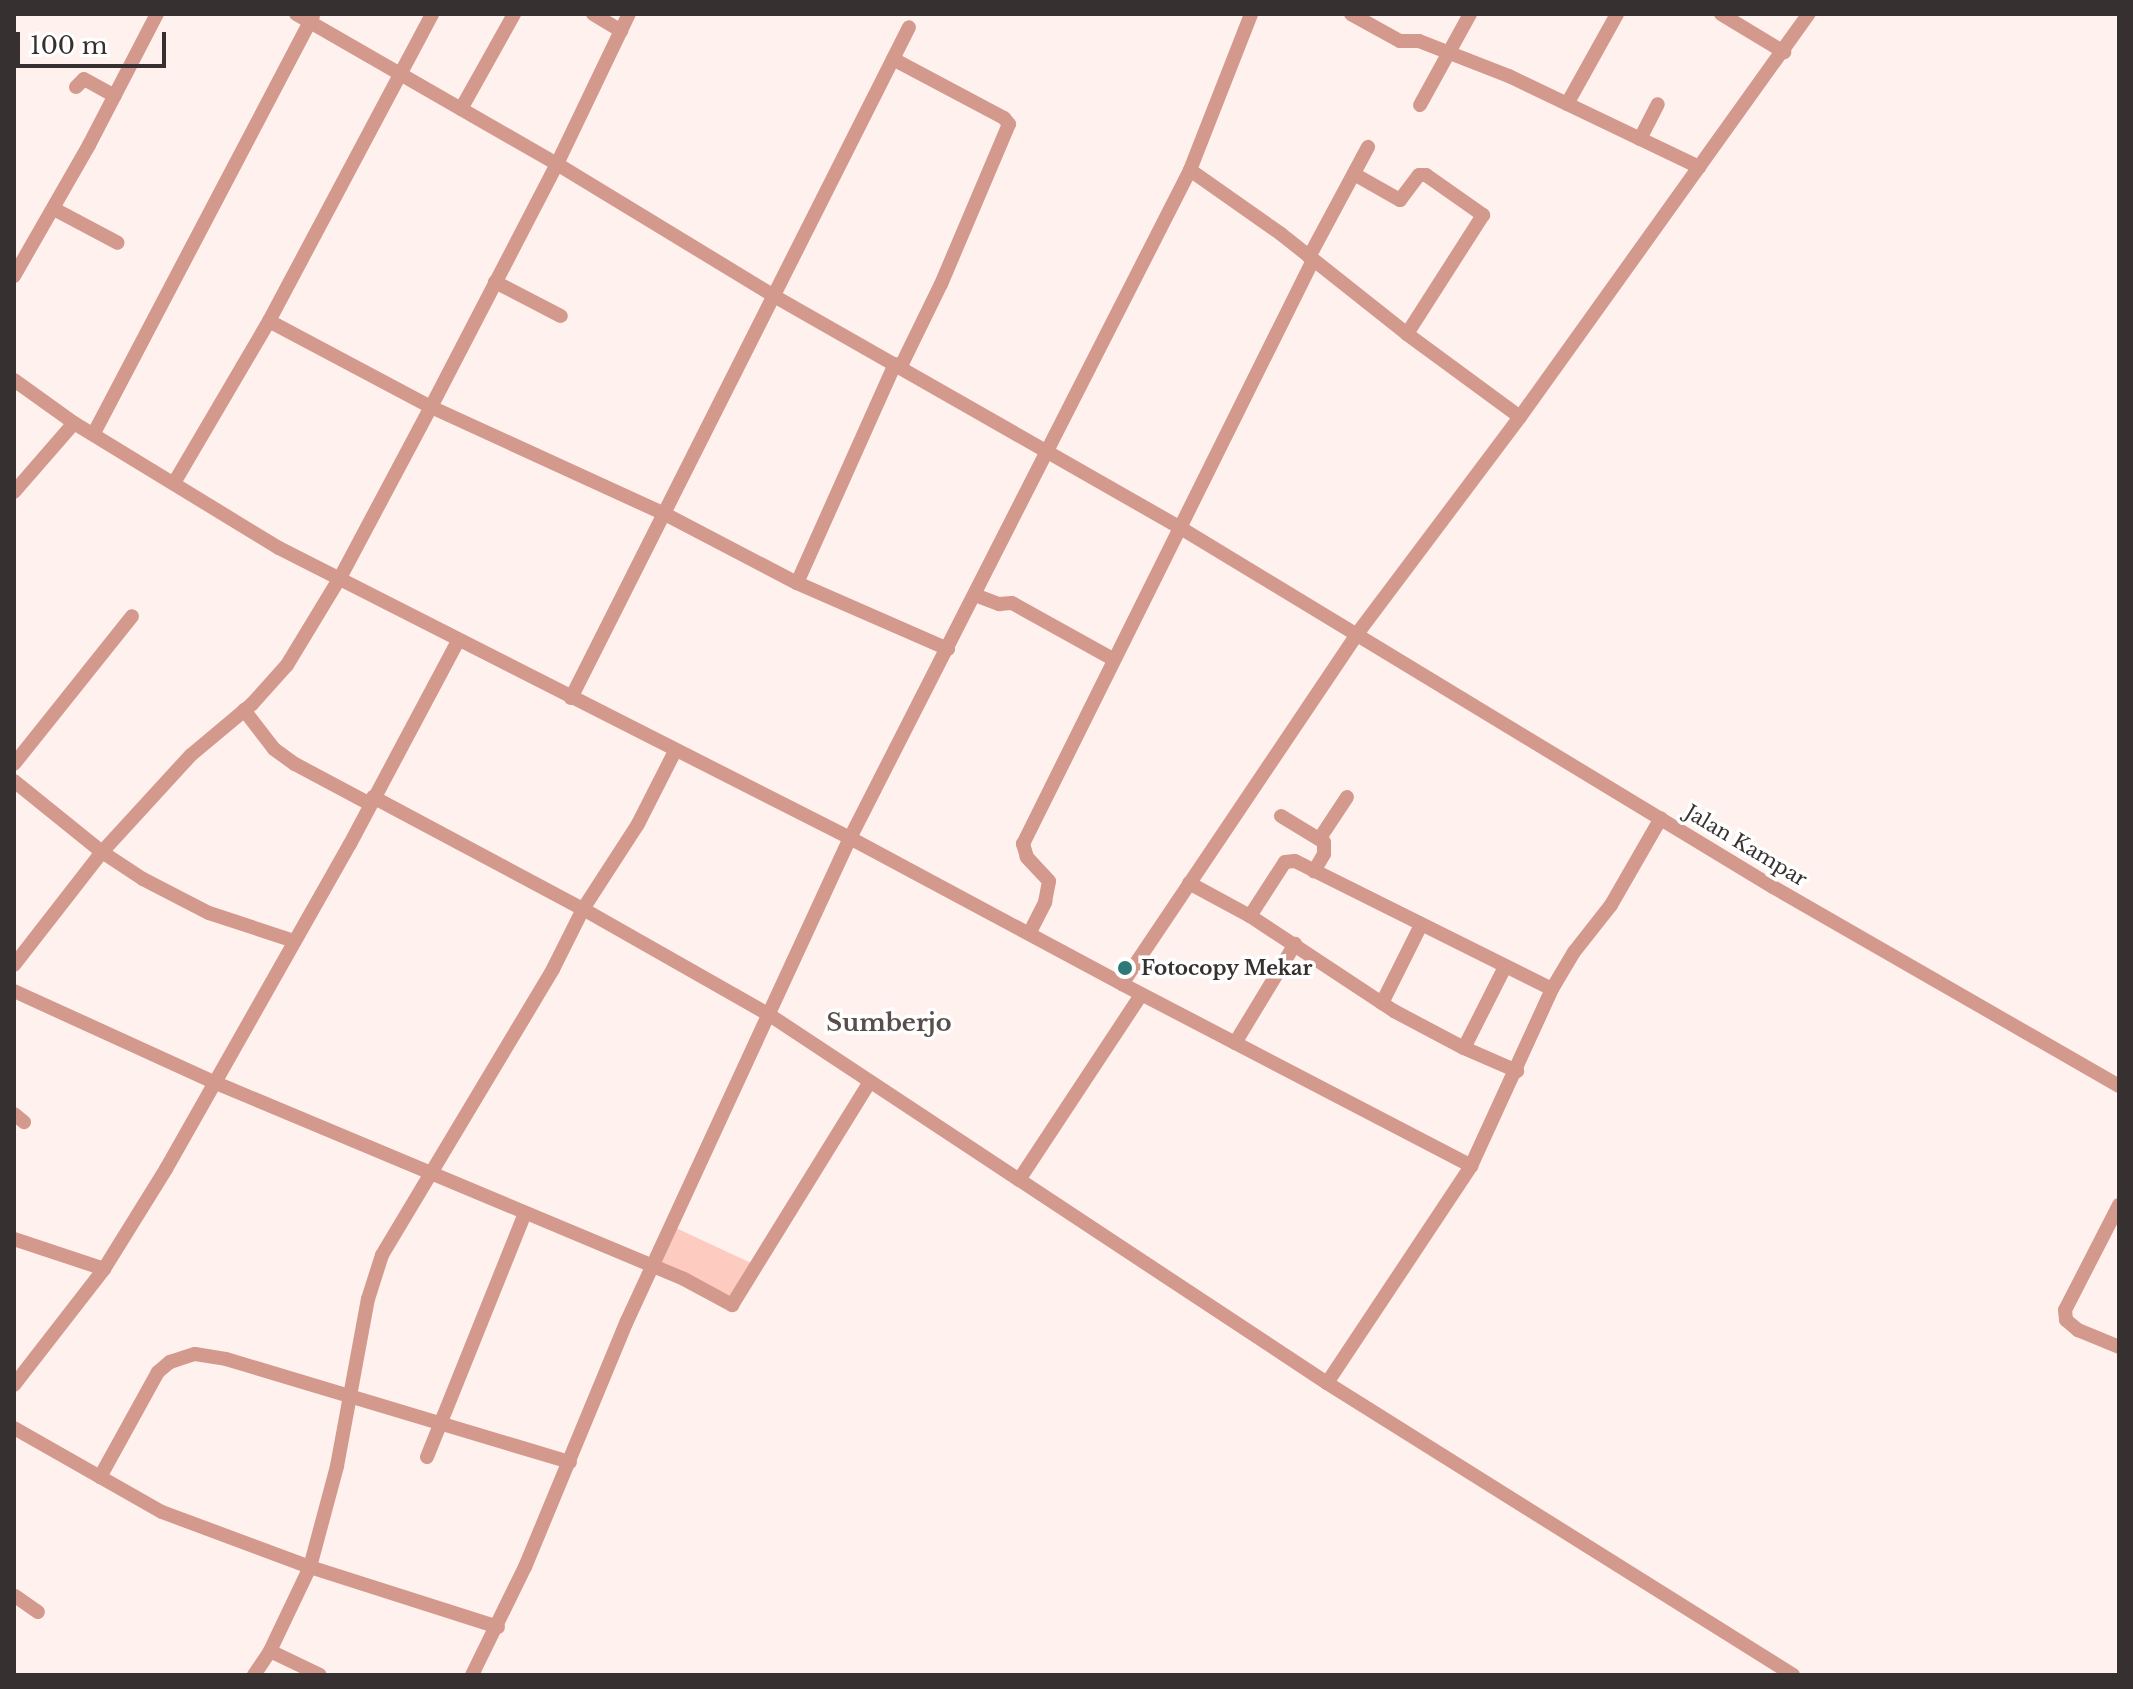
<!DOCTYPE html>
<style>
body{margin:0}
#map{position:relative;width:2133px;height:1689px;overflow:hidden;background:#fef1ee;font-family:"Libre Baskerville",serif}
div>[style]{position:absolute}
.green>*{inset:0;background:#fecbc1}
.minor>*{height:14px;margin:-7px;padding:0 7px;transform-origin:7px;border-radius:7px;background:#d4998d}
.dots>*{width:22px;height:22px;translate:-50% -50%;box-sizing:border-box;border:4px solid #fff;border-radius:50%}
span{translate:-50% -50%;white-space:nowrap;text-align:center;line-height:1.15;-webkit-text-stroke:7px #fff;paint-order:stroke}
.street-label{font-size:20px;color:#363130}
.poi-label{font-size:20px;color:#363130;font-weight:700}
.left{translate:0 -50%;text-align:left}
.quarter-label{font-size:24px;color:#594e4c;font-weight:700}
.frame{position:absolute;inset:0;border:16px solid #363130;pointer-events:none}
.scale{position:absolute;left:16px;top:32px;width:150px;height:36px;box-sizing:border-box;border:4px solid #363130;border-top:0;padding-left:10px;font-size:24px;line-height:28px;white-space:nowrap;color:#363130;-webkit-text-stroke:6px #fff;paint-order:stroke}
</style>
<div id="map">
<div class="green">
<i style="clip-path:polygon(676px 1228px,751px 1263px,733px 1300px,657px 1268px)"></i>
</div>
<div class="minor">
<i style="left:296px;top:14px;width:301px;rotate:29.9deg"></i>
<i style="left:557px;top:164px;width:254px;rotate:31.3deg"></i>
<i style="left:774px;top:296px;width:466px;rotate:29.7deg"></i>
<i style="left:1179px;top:527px;width:695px;rotate:31.22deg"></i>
<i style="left:1773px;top:887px;width:399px;rotate:29.9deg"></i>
<i style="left:593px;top:14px;width:33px;rotate:31deg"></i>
<i style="left:1351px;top:14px;width:56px;rotate:28.9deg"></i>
<i style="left:1400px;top:41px;width:19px"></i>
<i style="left:1419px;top:41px;width:97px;rotate:21.3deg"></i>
<i style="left:1509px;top:76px;width:211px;rotate:25.6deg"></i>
<i style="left:1721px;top:14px;width:74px;rotate:31.1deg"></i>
<i style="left:893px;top:59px;width:126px;rotate:28deg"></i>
<i style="left:1004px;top:118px;width:8px;rotate:50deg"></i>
<i style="left:1009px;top:124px;width:174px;rotate:113deg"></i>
<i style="left:941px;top:284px;width:91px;rotate:116deg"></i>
<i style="left:76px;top:87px;width:11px;rotate:-45deg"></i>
<i style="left:84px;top:79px;width:35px;rotate:29deg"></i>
<i style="left:1567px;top:104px;width:103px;rotate:-60.9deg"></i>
<i style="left:1420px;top:105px;width:104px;rotate:-61.2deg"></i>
<i style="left:461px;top:109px;width:109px;rotate:-60.8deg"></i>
<i style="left:1640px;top:139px;width:39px;rotate:-63deg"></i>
<i style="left:1190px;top:170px;width:111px;rotate:35.1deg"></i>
<i style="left:1281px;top:234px;width:161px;rotate:38.4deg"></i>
<i style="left:1407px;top:334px;width:140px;rotate:36.3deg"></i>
<i style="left:1354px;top:174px;width:53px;rotate:29.5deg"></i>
<i style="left:1400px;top:200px;width:31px;rotate:-53deg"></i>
<i style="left:1419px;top:175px;width:7px"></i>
<i style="left:1426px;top:175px;width:70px;rotate:35.1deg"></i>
<i style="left:1483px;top:215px;width:141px;rotate:122.6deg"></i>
<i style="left:54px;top:209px;width:72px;rotate:28deg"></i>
<i style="left:1309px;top:257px;width:125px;rotate:-61.8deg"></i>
<i style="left:14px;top:276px;width:151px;rotate:-60.2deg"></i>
<i style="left:89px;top:145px;width:148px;rotate:-62.6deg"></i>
<i style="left:495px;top:282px;width:74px;rotate:27.3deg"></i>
<i style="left:269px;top:321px;width:183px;rotate:28deg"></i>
<i style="left:431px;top:407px;width:255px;rotate:24.6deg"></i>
<i style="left:663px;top:513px;width:151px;rotate:27.6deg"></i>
<i style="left:797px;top:583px;width:165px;rotate:23.6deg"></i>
<i style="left:14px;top:380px;width:74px;rotate:35.6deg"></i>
<i style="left:74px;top:423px;width:240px;rotate:31.4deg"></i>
<i style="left:279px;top:548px;width:640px;rotate:26.93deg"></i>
<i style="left:850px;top:838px;width:750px;rotate:-63.02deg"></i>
<i style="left:1190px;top:170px;width:168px;rotate:-68.6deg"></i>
<i style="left:94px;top:433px;width:471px;rotate:-62.3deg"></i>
<i style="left:174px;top:483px;width:188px;rotate:-59.6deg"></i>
<i style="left:269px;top:321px;width:348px;rotate:-62deg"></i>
<i style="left:14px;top:492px;width:91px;rotate:-49deg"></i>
<i style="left:797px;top:583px;width:240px;rotate:-65.9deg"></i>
<i style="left:975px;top:595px;width:26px;rotate:21deg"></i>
<i style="left:999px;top:604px;width:13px;rotate:-4deg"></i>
<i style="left:1012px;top:603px;width:115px;rotate:29deg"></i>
<i style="left:571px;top:698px;width:751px;rotate:-63.26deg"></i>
<i style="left:244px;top:710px;width:49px;rotate:52.4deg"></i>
<i style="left:274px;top:749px;width:26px;rotate:36deg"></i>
<i style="left:295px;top:764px;width:85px;rotate:28.1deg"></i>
<i style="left:14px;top:764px;width:189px;rotate:-51.4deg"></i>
<i style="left:14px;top:781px;width:113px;rotate:38.9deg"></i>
<i style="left:102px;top:852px;width:49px;rotate:33.4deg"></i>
<i style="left:143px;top:879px;width:74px;rotate:27.3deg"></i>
<i style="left:209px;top:913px;width:89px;rotate:18.2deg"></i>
<i style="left:373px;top:797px;width:238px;rotate:28.1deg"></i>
<i style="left:583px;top:909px;width:213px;rotate:29.6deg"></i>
<i style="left:768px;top:1014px;width:670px;rotate:33.43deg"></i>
<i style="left:1327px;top:1383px;width:550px;rotate:32.07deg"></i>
<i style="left:1281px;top:816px;width:50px;rotate:31.2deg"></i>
<i style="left:1324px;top:842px;width:12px;rotate:90deg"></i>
<i style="left:1324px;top:854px;width:20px;rotate:120deg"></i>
<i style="left:1320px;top:838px;width:49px;rotate:-56.6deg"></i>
<i style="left:1189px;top:883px;width:69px;rotate:28.4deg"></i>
<i style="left:1250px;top:916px;width:173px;rotate:33.4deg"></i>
<i style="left:1394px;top:1011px;width:79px;rotate:27.9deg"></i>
<i style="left:1464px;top:1048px;width:58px;rotate:23.5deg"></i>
<i style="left:1250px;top:916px;width:64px;rotate:-57.1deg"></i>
<i style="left:1285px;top:862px;width:10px;rotate:-6deg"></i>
<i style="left:1295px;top:861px;width:287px;rotate:26.5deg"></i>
<i style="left:1030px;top:932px;width:34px;rotate:-63deg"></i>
<i style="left:1045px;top:902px;width:21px;rotate:-79deg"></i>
<i style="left:1049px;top:881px;width:33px;rotate:-133deg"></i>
<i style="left:1027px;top:857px;width:14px;rotate:-107deg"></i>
<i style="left:1023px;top:844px;width:652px;rotate:-63.59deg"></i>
<i style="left:14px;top:965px;width:143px;rotate:-52.1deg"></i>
<i style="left:102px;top:852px;width:132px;rotate:-47.5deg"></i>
<i style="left:191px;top:755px;width:80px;rotate:-39.9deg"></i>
<i style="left:252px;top:704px;width:52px;rotate:-48.1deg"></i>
<i style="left:287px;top:665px;width:104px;rotate:-58.8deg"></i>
<i style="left:341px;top:576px;width:191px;rotate:-62deg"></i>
<i style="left:431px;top:407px;width:274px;rotate:-62.6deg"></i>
<i style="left:557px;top:164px;width:166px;rotate:-64.4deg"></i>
<i style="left:1122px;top:984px;width:394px;rotate:27.5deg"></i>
<i style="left:14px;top:991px;width:222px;rotate:24.5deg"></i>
<i style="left:216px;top:1083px;width:507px;rotate:22.72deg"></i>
<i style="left:684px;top:1279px;width:55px;rotate:28.4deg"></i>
<i style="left:732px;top:1305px;width:261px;rotate:-58.3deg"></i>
<i style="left:1382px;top:1003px;width:87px;rotate:-63.4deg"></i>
<i style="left:1235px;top:1043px;width:116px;rotate:-58.8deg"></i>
<i style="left:1464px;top:1048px;width:91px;rotate:-63.2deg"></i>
<i style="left:14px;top:1114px;width:13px;rotate:39deg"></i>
<i style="left:1019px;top:1180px;width:222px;rotate:-56.6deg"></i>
<i style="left:2119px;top:1205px;width:118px;rotate:117.2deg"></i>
<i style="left:2065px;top:1310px;width:10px;rotate:84deg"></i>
<i style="left:2066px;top:1320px;width:16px;rotate:40deg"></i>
<i style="left:2078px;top:1330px;width:44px;rotate:22.5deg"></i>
<i style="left:14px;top:1239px;width:95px;rotate:18.4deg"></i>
<i style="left:1327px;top:1383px;width:260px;rotate:-56.4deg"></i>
<i style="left:1471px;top:1166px;width:195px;rotate:-65.4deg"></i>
<i style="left:1552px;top:989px;width:43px;rotate:-59.3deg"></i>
<i style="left:1574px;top:952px;width:60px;rotate:-51.8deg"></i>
<i style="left:1611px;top:905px;width:100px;rotate:-60.1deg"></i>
<i style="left:14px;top:1385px;width:147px;rotate:-52.2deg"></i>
<i style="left:104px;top:1269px;width:118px;rotate:-58.2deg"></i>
<i style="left:166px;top:1169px;width:373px;rotate:-60.5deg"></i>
<i style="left:350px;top:844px;width:230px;rotate:-62deg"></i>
<i style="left:14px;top:1428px;width:170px;rotate:29.6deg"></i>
<i style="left:162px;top:1512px;width:158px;rotate:20.4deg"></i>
<i style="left:310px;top:1567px;width:93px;rotate:115.5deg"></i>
<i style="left:270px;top:1651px;width:55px;rotate:25.6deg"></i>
<i style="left:427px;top:1457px;width:263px;rotate:-68.1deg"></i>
<i style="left:100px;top:1477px;width:120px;rotate:-61.1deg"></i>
<i style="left:158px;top:1372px;width:16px;rotate:-40deg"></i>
<i style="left:170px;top:1362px;width:26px;rotate:-18deg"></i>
<i style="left:195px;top:1354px;width:31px;rotate:9deg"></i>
<i style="left:226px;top:1359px;width:359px;rotate:16.7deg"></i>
<i style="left:15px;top:1596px;width:28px;rotate:35deg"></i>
<i style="left:498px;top:1627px;width:197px;rotate:-162.3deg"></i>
<i style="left:310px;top:1567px;width:105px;rotate:-75deg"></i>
<i style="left:337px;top:1466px;width:170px;rotate:-79.5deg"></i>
<i style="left:368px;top:1299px;width:46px;rotate:-72.3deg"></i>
<i style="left:382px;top:1255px;width:333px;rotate:-59.1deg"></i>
<i style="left:553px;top:969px;width:67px;rotate:-63.4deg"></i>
<i style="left:583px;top:909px;width:101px;rotate:-57.1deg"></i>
<i style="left:638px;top:824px;width:82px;rotate:-63.1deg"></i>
<i style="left:254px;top:1675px;width:29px;rotate:-56deg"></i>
<i style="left:472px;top:1675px;width:120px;rotate:-63.9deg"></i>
<i style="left:525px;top:1567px;width:266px;rotate:-67.5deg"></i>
<i style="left:627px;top:1321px;width:532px;rotate:-65.22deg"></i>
<i style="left:850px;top:838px;width:309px;rotate:28.2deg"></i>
<i style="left:1122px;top:984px;width:422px;rotate:-56.1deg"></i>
<i style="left:1357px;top:634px;width:271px;rotate:-53.1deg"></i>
<i style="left:1520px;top:417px;width:496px;rotate:-54.4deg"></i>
</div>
<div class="dots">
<i style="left:1125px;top:968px;background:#2e7878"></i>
</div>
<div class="street-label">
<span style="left:1746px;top:846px;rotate:31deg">Jalan Kampar</span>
</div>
<div class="poi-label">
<span class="left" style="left:1141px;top:968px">Fotocopy Mekar</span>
</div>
<div class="quarter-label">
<span style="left:889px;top:1023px">Sumberjo</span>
</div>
<div class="frame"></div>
<div class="scale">100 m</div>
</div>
